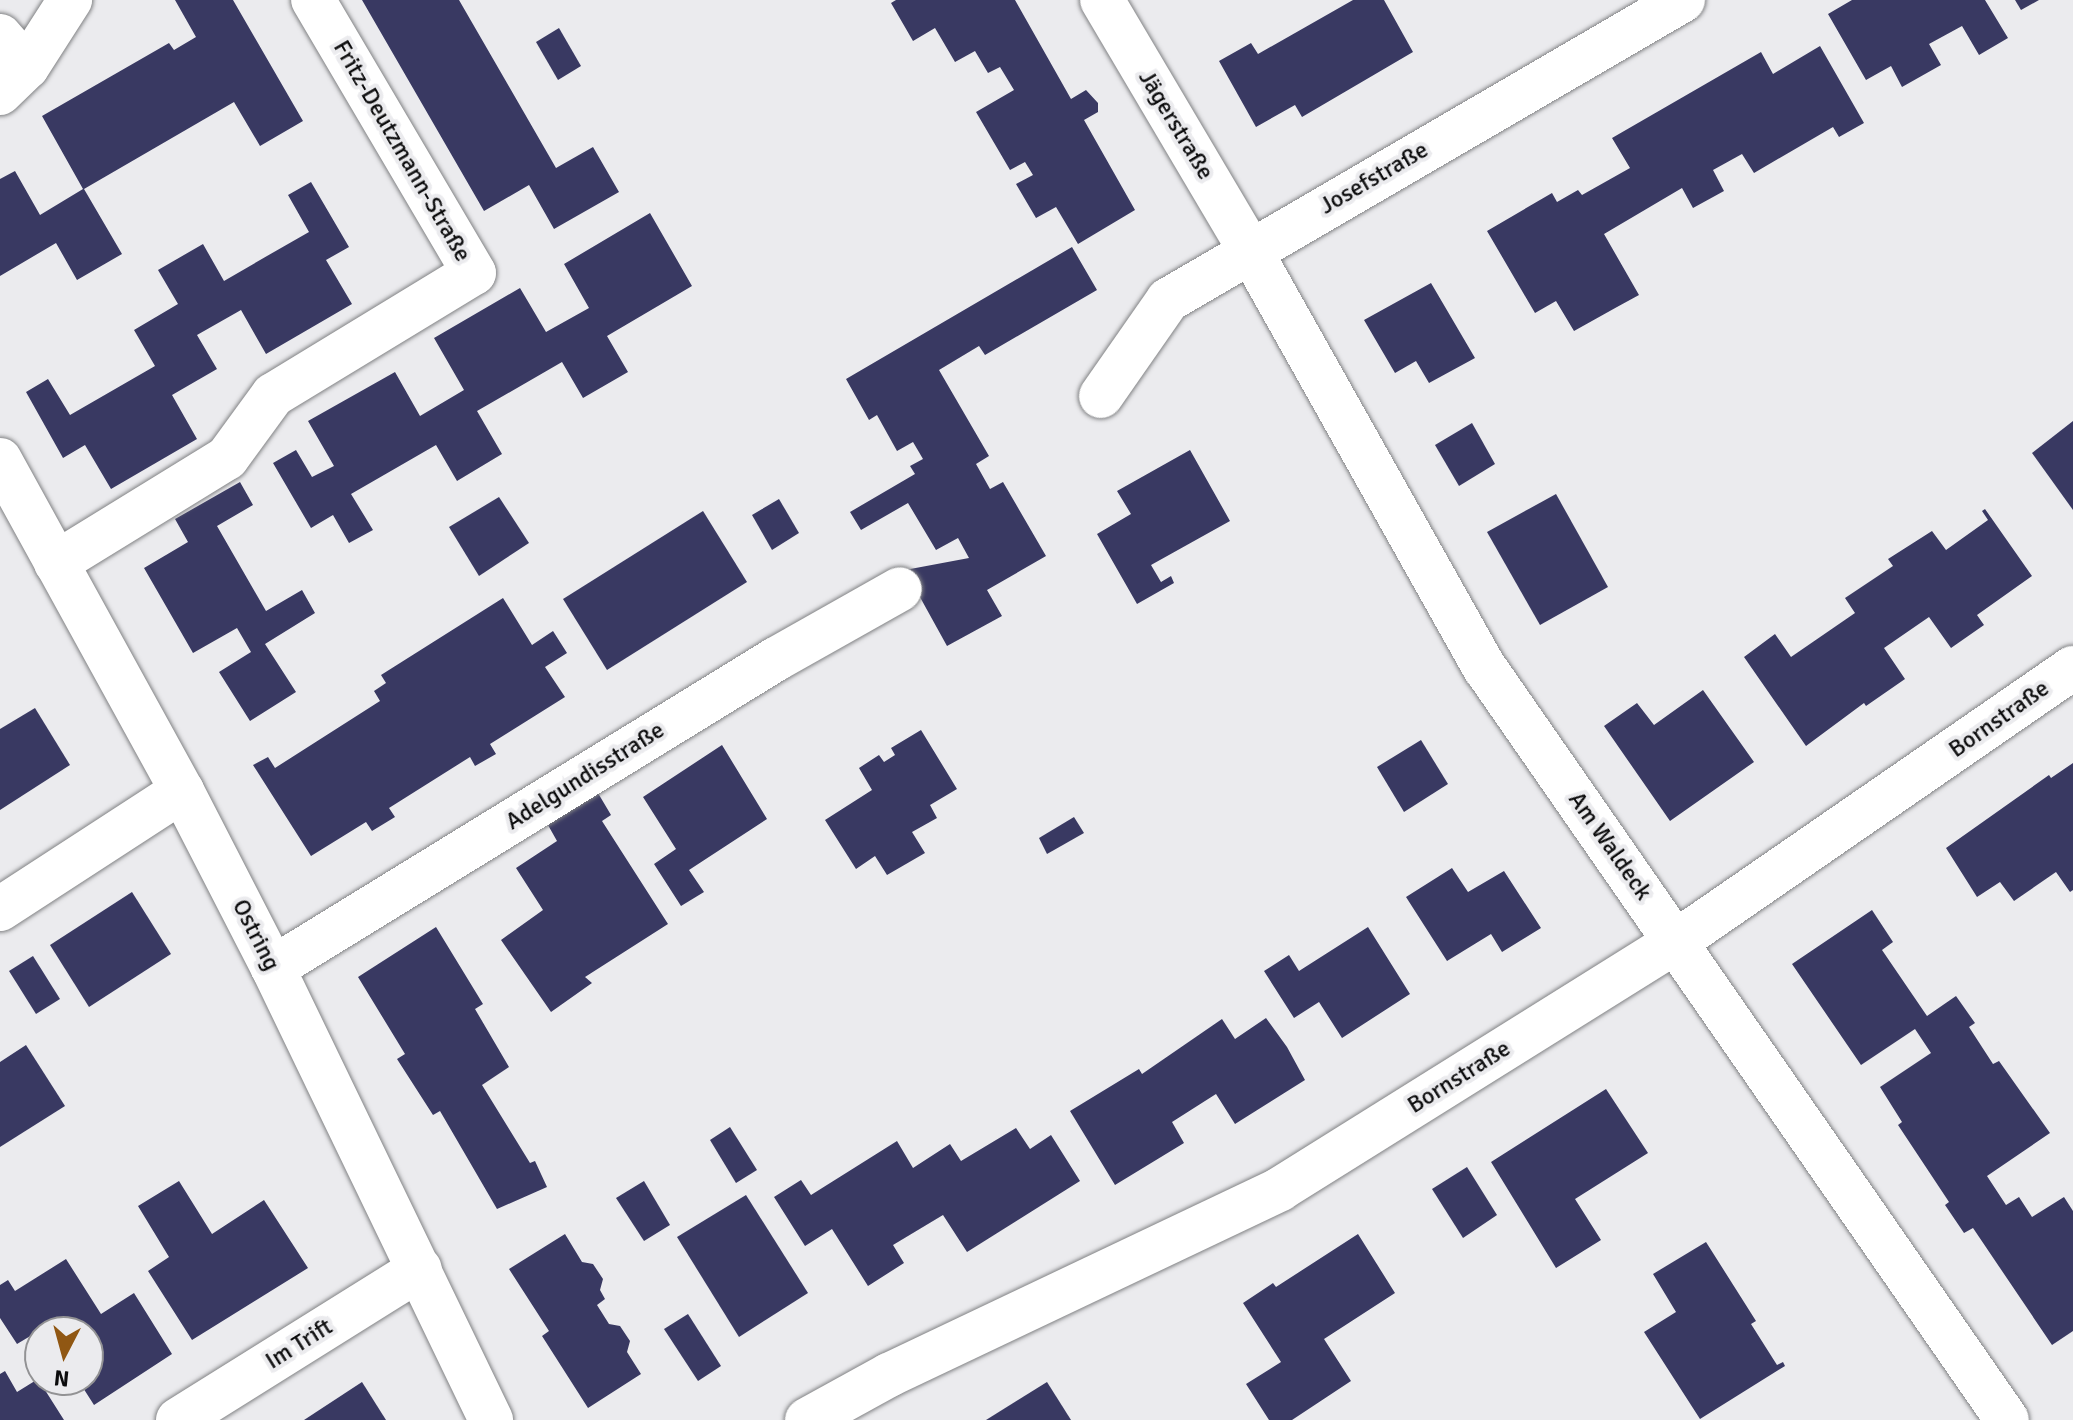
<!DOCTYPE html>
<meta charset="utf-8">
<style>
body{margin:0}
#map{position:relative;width:2073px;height:1420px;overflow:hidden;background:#ebebee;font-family:Signika,sans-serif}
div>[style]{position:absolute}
.building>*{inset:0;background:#393962}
.roads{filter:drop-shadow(0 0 2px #818284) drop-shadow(0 0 2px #818284)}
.minor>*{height:44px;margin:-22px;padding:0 22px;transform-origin:22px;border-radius:22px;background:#fff}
span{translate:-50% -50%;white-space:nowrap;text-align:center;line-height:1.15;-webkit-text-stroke:8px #ebebee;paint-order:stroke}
.street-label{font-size:24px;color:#0c0c0d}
.north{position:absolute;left:24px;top:1316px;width:80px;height:80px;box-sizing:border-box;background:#ebebee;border:2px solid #929294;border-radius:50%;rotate:186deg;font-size:22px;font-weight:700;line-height:32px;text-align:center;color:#0c0c0d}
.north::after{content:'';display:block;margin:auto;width:28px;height:36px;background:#905713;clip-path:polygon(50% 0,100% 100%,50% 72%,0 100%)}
</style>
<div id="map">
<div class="building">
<i style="clip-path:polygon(175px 0,233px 0,303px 121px,260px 146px,234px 102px,84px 189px,122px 254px,77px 280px,56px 243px,0 276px,0 179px,15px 171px,40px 215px,83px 189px,42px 116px,169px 43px,174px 50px,196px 37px)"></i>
<i style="clip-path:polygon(362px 0,459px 0,556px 168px,593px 147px,619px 192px,554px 229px,529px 185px,484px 211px)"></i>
<i style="clip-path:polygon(896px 0,1015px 0,1071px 99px,1086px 90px,1098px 103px,1098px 112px,1084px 120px,1135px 210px,1078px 244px,1056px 207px,1036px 218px,1016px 184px,1033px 175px,1025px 162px,1010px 170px,976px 112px,1014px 90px,1000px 67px,988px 73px,975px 51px,955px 62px,935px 28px,913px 41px,891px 3px)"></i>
<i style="clip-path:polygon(1353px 0,1384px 0,1413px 52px,1302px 117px,1295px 105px,1256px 127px,1219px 61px,1251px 43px,1258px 54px)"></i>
<i style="clip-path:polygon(1852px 0,1985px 0,2008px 38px,1979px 55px,1962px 26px,1929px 44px,1941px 65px,1902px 87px,1891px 66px,1866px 80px,1828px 14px)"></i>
<i style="clip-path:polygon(2015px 0,2039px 0,2021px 10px)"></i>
<i style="clip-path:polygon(559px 28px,581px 66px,558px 80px,536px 42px)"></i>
<i style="clip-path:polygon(1820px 46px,1864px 123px,1839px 137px,1833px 127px,1754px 173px,1742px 154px,1713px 170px,1724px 191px,1693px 208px,1682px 188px,1604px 234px,1639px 295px,1617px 307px,1574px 331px,1556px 301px,1535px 313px,1487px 231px,1552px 193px,1557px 202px,1578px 190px,1582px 195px,1630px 168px,1612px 138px,1761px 52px,1773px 74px)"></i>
<i style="clip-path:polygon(311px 182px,349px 247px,326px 260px,352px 304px,266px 354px,241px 310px,197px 335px,217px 369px,172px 395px,197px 439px,111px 489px,85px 445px,63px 458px,26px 392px,48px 379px,70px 415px,155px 366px,134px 330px,178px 304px,158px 270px,203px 244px,224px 281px,267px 256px,309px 232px,288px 195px)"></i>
<i style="clip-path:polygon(650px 213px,692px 286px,607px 336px,628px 372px,583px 398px,562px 362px,477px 411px,502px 454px,457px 481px,436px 445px,351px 494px,373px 530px,349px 543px,333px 515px,311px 528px,273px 463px,296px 450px,312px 477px,334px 466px,308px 421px,395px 372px,420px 416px,464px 390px,434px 338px,520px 288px,546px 332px,589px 308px,564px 264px)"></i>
<i style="clip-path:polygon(1072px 247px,1097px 290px,985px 355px,979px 346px,939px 370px,989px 456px,976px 464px,990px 489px,1003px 482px,1046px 556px,987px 590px,1002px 616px,947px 646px,905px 570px,969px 558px,958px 538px,936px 550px,908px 503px,861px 530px,850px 512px,915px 474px,910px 466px,923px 459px,913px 442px,897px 451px,877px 415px,869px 420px,846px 379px)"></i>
<i style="clip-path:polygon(1431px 283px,1475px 358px,1429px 383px,1416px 361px,1395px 373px,1364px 320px)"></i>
<i style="clip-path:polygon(2073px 421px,2073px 510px,2032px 453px)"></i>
<i style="clip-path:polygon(1472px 423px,1495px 464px,1459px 486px,1435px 445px)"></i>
<i style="clip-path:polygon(1190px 450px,1230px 521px,1151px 565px,1161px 582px,1171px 576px,1174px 583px,1137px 604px,1097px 534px,1131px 514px,1117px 491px)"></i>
<i style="clip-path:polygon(240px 482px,253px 505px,217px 526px,266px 611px,302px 590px,315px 613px,265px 644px,296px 692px,250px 721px,219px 672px,251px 652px,237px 628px,193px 653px,144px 568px,188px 542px,175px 519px)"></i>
<i style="clip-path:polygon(1556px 494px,1608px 587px,1540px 625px,1487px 532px)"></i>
<i style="clip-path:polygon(499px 497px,529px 543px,479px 576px,449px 527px)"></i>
<i style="clip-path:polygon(779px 499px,799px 533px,772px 550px,752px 515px)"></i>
<i style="clip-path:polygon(1985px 509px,2032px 576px,1977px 615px,1984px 625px,1951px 648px,1929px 617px,1884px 648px,1905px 679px,1866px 706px,1864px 703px,1806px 746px,1744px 657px,1775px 634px,1791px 657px,1855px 613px,1845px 598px,1893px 566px,1888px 559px,1932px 531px,1946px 550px,1988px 520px,1982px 511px)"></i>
<i style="clip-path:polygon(703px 511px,747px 582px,607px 670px,563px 599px)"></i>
<i style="clip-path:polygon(503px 598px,532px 645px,553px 631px,567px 653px,545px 667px,565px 697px,490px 744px,496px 754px,475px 766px,470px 757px,389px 808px,395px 817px,372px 831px,366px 822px,311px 856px,253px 765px,268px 757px,275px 768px,380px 701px,374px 691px,386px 683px,381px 675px)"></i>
<i style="clip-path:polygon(1703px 690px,1754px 762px,1670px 821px,1604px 726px,1637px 703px,1654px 725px)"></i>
<i style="clip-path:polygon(35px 708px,70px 765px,0 810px,0 729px)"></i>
<i style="clip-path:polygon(921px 730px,957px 789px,930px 805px,937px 818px,912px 832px,925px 853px,887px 875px,875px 856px,856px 869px,825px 820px,872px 790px,859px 768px,879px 755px,884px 762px,895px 755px,891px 748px)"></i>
<i style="clip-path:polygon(1421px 740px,1448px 784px,1404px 812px,1377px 767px)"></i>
<i style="clip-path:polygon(722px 745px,767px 819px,689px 870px,704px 892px,681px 906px,654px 864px,676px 849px,643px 797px)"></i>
<i style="clip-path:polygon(2073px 763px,2073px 890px,2070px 892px,2056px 872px,2014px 901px,2000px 882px,1977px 897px,1946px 848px,2049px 775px,2051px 778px)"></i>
<i style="clip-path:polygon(595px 788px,611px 815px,602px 821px,668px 924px,585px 977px,592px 983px,551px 1012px,501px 940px,543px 910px,516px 868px,557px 841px,544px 818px)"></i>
<i style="clip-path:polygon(1074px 817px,1084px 833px,1047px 854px,1039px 838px)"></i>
<i style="clip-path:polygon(1452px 868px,1468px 892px,1504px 871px,1541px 928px,1502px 952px,1491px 934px,1447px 961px,1406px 897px)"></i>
<i style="clip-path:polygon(132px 892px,171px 954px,89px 1007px,50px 945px)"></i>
<i style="clip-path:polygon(1872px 910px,1893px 942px,1882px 950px,1927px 1016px,1956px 996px,1975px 1023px,1969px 1027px,1993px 1064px,1999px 1061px,2050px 1133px,1987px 1176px,2006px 1205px,2019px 1197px,2032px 1217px,2064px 1197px,2073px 1211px,2073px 1331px,2052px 1345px,1973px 1228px,1964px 1233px,1945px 1205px,1949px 1202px,1898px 1125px,1902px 1122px,1880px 1087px,1931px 1053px,1915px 1029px,1861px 1065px,1792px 964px)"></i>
<i style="clip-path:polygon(436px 927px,483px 1004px,475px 1009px,509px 1067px,482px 1085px,530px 1163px,535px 1161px,547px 1187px,497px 1209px,440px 1111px,433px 1115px,397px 1059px,405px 1054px,358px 977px)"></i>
<i style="clip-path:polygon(1368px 927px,1410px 994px,1342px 1038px,1319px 1002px,1294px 1018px,1264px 971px,1289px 955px,1299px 971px)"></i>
<i style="clip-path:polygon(33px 956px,60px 999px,36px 1014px,9px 971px)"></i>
<i style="clip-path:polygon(1266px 1018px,1287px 1047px,1305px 1080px,1235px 1124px,1216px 1094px,1172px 1122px,1184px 1143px,1115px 1185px,1070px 1111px,1139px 1069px,1142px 1074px,1222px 1019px,1235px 1039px)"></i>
<i style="clip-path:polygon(26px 1045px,65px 1106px,0 1147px,0 1062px)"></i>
<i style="clip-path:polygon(1606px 1089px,1648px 1153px,1575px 1199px,1601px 1240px,1556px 1268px,1491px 1162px)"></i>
<i style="clip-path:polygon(730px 1127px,757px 1170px,736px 1183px,710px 1140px)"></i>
<i style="clip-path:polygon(1016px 1128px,1030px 1149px,1051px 1135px,1080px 1181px,967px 1252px,943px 1215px,893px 1245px,904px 1263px,868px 1286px,832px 1229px,805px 1246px,774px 1197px,801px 1180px,811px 1195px,897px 1141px,913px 1168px,950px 1144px,961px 1161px)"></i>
<i style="clip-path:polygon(1467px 1167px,1497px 1215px,1463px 1238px,1432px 1189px)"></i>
<i style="clip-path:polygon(179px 1181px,212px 1234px,264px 1200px,308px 1268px,192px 1340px,148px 1271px,169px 1257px,138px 1206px)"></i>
<i style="clip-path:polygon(644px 1181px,670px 1225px,644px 1241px,616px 1198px)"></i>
<i style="clip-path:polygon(746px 1195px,808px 1293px,739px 1337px,677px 1237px)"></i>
<i style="clip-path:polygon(565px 1234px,582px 1262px,593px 1264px,603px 1279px,600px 1290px,605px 1299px,597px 1305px,609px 1324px,620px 1326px,630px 1341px,627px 1352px,641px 1374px,588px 1408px,542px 1336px,549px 1331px,509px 1269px)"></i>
<i style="clip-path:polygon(1358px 1234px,1395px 1293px,1324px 1339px,1351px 1381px,1292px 1420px,1269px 1420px,1246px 1384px,1281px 1362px,1243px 1303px,1273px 1283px,1276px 1287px)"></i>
<i style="clip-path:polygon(1706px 1242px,1756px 1321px,1751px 1324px,1777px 1365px,1783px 1362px,1785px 1366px,1700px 1419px,1644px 1332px,1676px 1312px,1653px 1274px)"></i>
<i style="clip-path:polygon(66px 1259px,101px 1314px,134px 1293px,172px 1354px,94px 1405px,78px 1380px,88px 1380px,88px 1332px,40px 1332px,40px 1337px,37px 1332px,17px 1344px,0 1318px,0 1285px,8px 1280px,15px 1291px)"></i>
<i style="clip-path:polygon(688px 1314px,721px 1366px,698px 1381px,664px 1329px)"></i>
<i style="clip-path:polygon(5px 1371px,17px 1392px,38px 1379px,64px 1420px,0 1420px,0 1374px)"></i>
<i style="clip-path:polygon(362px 1382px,386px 1420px,304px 1420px)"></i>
<i style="clip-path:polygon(1047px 1382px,1071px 1420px,986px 1420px)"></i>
</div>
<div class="roads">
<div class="minor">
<i style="left:1102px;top:0;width:291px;rotate:59.4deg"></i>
<i style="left:1250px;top:250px;width:480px;rotate:60.7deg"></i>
<i style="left:1485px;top:668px;width:915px;rotate:55.23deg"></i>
<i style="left:0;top:36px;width:41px;rotate:48.9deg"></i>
<i style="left:0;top:93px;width:37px;rotate:-44deg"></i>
<i style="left:27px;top:67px;width:80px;rotate:-57.3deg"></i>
<i style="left:1101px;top:396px;width:117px;rotate:-55.1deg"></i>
<i style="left:1168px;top:300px;width:596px;rotate:-30.22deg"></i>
<i style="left:0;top:460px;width:378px;rotate:61.2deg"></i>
<i style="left:182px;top:791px;width:199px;rotate:62.8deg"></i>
<i style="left:273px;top:968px;width:502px;rotate:64.25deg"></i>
<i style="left:56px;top:563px;width:201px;rotate:-31.6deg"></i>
<i style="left:227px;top:458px;width:78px;rotate:-53.9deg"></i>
<i style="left:273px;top:395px;width:235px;rotate:-31.3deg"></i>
<i style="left:474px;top:273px;width:317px;rotate:-120.5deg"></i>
<i style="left:0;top:909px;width:217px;rotate:-33deg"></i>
<i style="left:273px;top:968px;width:590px;rotate:-31.56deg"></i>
<i style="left:776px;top:659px;width:142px;rotate:-29.4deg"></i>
<i style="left:178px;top:1420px;width:285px;rotate:-32deg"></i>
<i style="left:807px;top:1420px;width:94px;rotate:-28.8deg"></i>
<i style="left:889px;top:1375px;width:433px;rotate:-25.4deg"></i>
<i style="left:1280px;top:1189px;width:468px;rotate:-32deg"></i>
<i style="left:1677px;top:941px;width:481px;rotate:-34.6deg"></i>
</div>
</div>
<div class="street-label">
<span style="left:1176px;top:125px;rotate:59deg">Jägerstraße</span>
<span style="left:402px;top:151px;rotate:60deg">Fritz-Deutzmann-Straße</span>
<span style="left:1374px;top:178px;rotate:-30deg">Josefstraße</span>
<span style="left:1999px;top:719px;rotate:-35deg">Bornstraße</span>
<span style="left:585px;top:776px;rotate:-32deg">Adelgundisstraße</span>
<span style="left:1610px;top:846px;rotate:55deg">Am Waldeck</span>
<span style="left:256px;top:935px;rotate:63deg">Ostring</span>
<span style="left:1459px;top:1077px;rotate:-32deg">Bornstraße</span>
<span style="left:299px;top:1344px;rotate:-32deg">Im Trift</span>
</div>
<div class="north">N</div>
</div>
